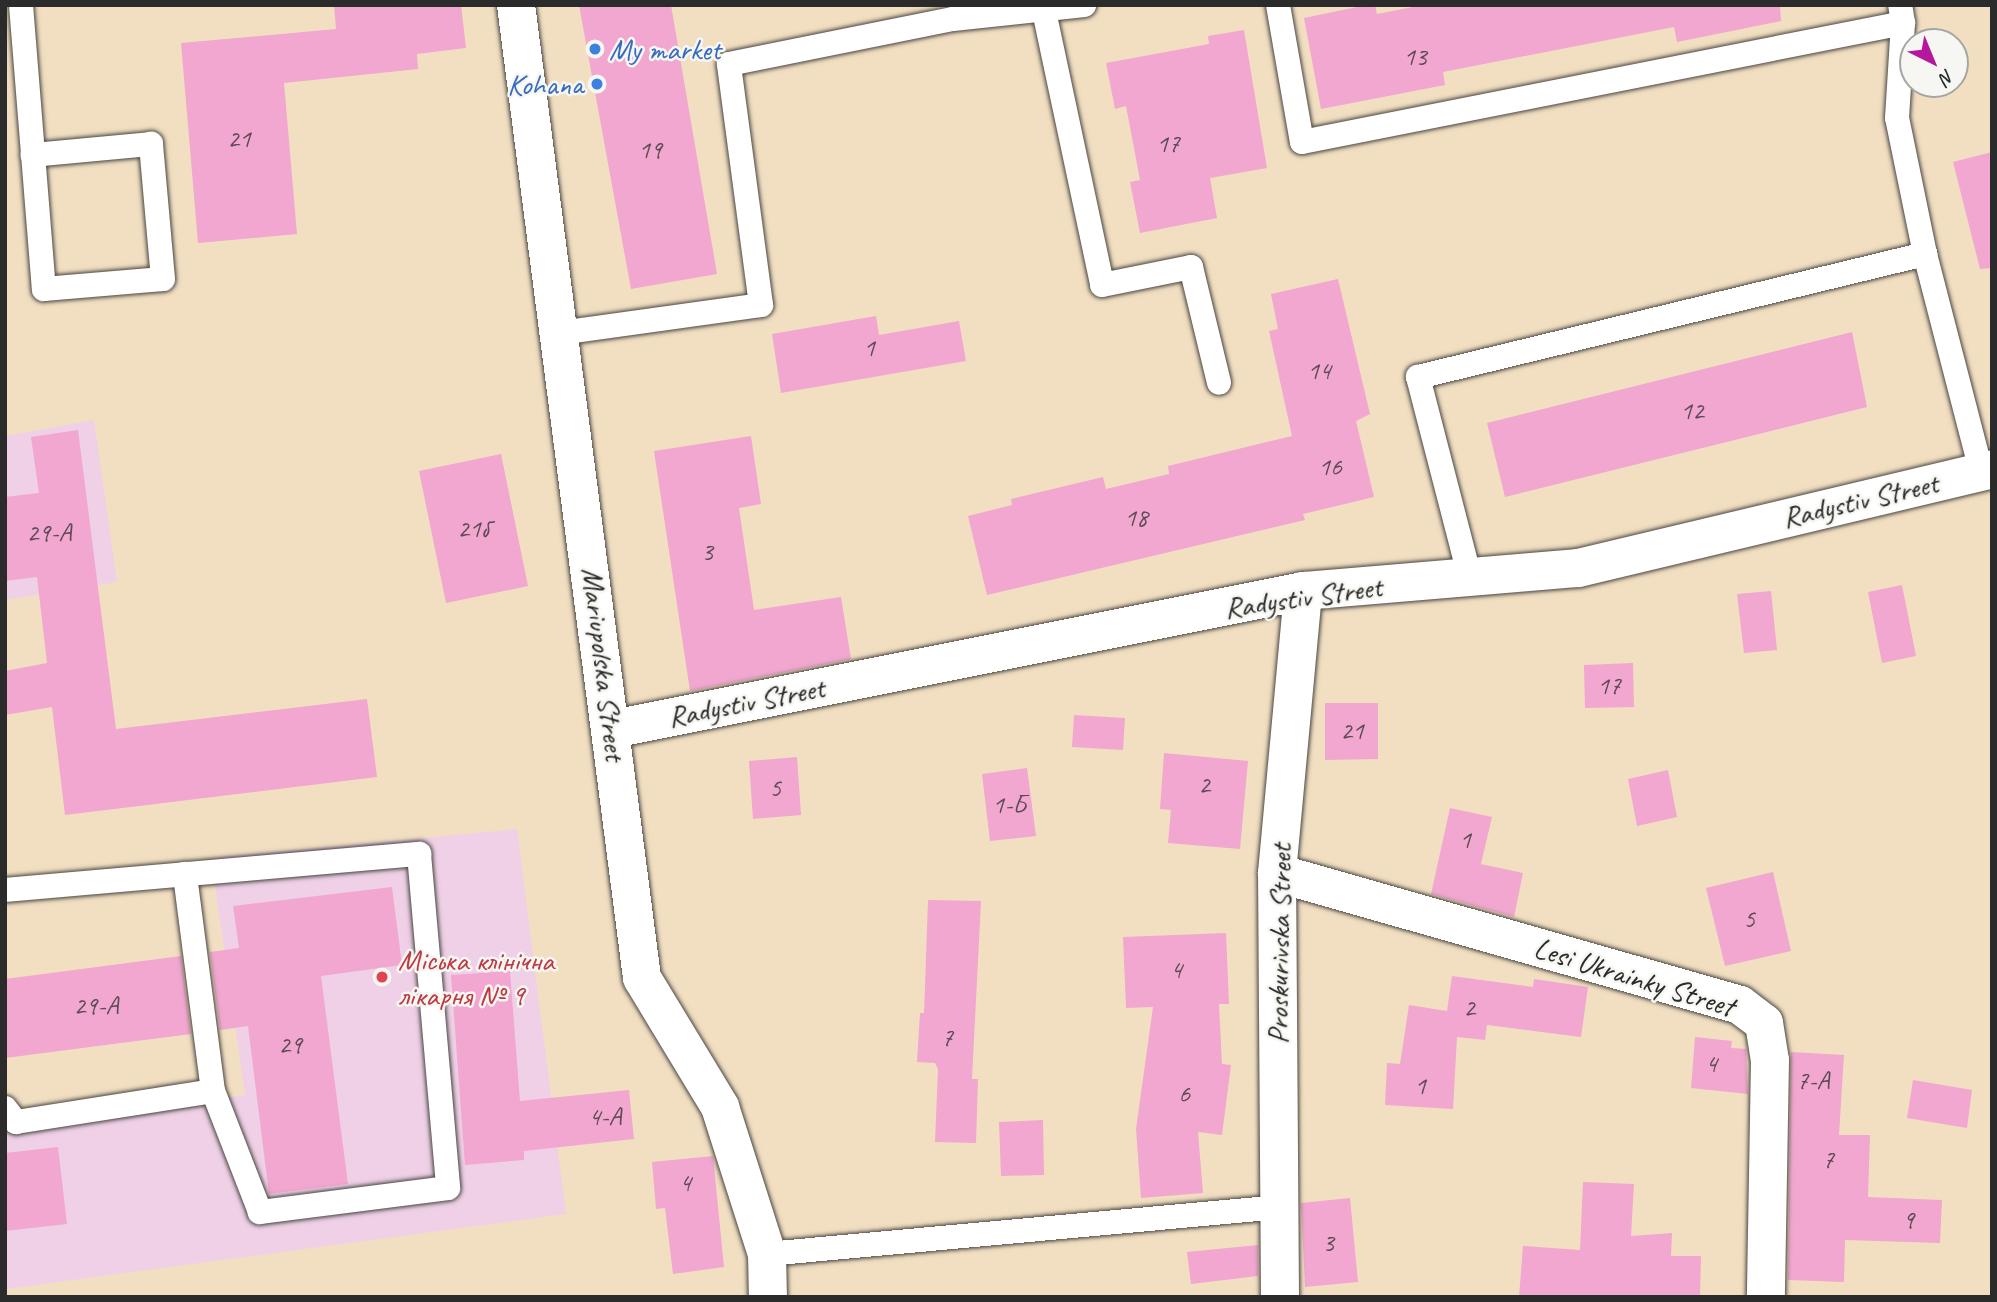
<!DOCTYPE html>
<meta charset="utf-8">
<style>
body{margin:0}
#map{position:relative;width:1997px;height:1302px;overflow:hidden;background:#f2dfc2;font-family:Caveat,sans-serif}
div>[style]{position:absolute}
.built>*{inset:0;background:#efd0e6}
.building>*{inset:0;background:#f1a7cf}
.roads{filter:drop-shadow(0 0 2px #494642) drop-shadow(0 0 2px #494642)}
.lane>*{height:24px;margin:-12px;padding:0 12px;transform-origin:12px;border-radius:12px;background:#fff}
.street>*{height:38px;margin:-19px;padding:0 19px;transform-origin:19px;border-radius:19px;background:#fff}
.dots>*{width:19px;height:19px;translate:-50% -50%;box-sizing:border-box;border:4px solid #f6f6f2;border-radius:50%}
span{translate:-50% -50%;white-space:nowrap;text-align:center;line-height:1.15;-webkit-text-stroke:5px #f6f6f2;paint-order:stroke}
.number-label{font-size:26px;color:#5c4a54}
.number-label span{-webkit-text-stroke-width:0}
.shop-label{font-size:30px;color:#366cbe}
.left{translate:0 -50%;text-align:left}
.right{translate:-100% -50%;text-align:right}
.street-label{font-size:30px;color:#2b2b2b}
.health-label{font-size:30px;color:#be3a42}
.frame{position:absolute;inset:0;border:7px solid #2b2b2b;pointer-events:none}
.north{position:absolute;left:1899px;top:28px;width:70px;height:70px;box-sizing:border-box;background:#f6f6f2;border:2px solid #a5a5a2;border-radius:50%;rotate:137deg;font-size:19px;font-weight:700;line-height:28px;text-align:center;color:#2b2b2b}
.north::after{content:'';display:block;margin:auto;width:24px;height:32px;background:#b5179e;clip-path:polygon(50% 0,100% 100%,50% 72%,0 100%)}
</style>
<div id="map">
<div class="built">
<i style="clip-path:polygon(94px 420px,117px 582px,5px 600px,5px 436px)"></i>
<i style="clip-path:polygon(517px 829px,566px 1214px,5px 1289px,5px 1125px,245px 1095px,211px 858px)"></i>
</div>
<div class="building">
<i style="clip-path:polygon(334px 5px,461px 5px,466px 48px,417px 54px,418px 69px,284px 83px,297px 234px,198px 243px,181px 43px,336px 29px)"></i>
<i style="clip-path:polygon(579px 5px,671px 5px,717px 274px,631px 289px)"></i>
<i style="clip-path:polygon(1367px 5px,1375px 5px,1377px 14px,1423px 5px,1780px 5px,1781px 21px,1677px 42px,1674px 27px,1443px 72px,1445px 85px,1321px 109px,1304px 18px)"></i>
<i style="clip-path:polygon(1244px 30px,1267px 168px,1210px 178px,1217px 218px,1140px 233px,1130px 182px,1140px 180px,1126px 106px,1115px 109px,1106px 63px,1209px 44px,1208px 36px)"></i>
<i style="clip-path:polygon(1992px 152px,1992px 268px,1980px 269px,1953px 162px)"></i>
<i style="clip-path:polygon(1338px 279px,1370px 414px,1356px 421px,1374px 497px,1303px 514px,1305px 520px,987px 595px,968px 516px,1012px 505px,1011px 499px,1103px 477px,1106px 489px,1169px 474px,1168px 466px,1292px 436px,1269px 331px,1278px 329px,1271px 294px)"></i>
<i style="clip-path:polygon(876px 316px,879px 335px,959px 321px,966px 361px,781px 393px,772px 334px)"></i>
<i style="clip-path:polygon(1852px 332px,1867px 407px,1505px 497px,1487px 423px)"></i>
<i style="clip-path:polygon(78px 430px,116px 729px,367px 699px,377px 777px,65px 815px,52px 707px,5px 715px,5px 671px,47px 663px,37px 577px,5px 581px,5px 497px,39px 493px,31px 437px)"></i>
<i style="clip-path:polygon(751px 436px,761px 504px,739px 508px,754px 610px,841px 597px,851px 659px,690px 691px,654px 451px)"></i>
<i style="clip-path:polygon(501px 454px,528px 586px,446px 603px,419px 471px)"></i>
<i style="clip-path:polygon(1902px 585px,1916px 656px,1882px 663px,1868px 592px)"></i>
<i style="clip-path:polygon(1771px 591px,1777px 650px,1744px 653px,1737px 594px)"></i>
<i style="clip-path:polygon(1633px 663px,1634px 707px,1585px 708px,1584px 665px)"></i>
<i style="clip-path:polygon(1325px 703px,1378px 703px,1378px 759px,1325px 760px)"></i>
<i style="clip-path:polygon(1074px 715px,1125px 718px,1123px 750px,1072px 747px)"></i>
<i style="clip-path:polygon(1164px 753px,1248px 761px,1240px 849px,1168px 843px,1171px 810px,1160px 809px)"></i>
<i style="clip-path:polygon(797px 757px,801px 815px,753px 819px,749px 761px)"></i>
<i style="clip-path:polygon(1027px 768px,1036px 836px,990px 841px,982px 774px)"></i>
<i style="clip-path:polygon(1668px 770px,1677px 817px,1637px 826px,1628px 779px)"></i>
<i style="clip-path:polygon(1450px 808px,1492px 817px,1481px 864px,1523px 873px,1514px 917px,1431px 894px)"></i>
<i style="clip-path:polygon(1773px 872px,1791px 951px,1725px 966px,1706px 888px)"></i>
<i style="clip-path:polygon(392px 887px,402px 965px,321px 976px,348px 1184px,269px 1194px,248px 1026px,220px 1030px,210px 952px,239px 948px,233px 906px)"></i>
<i style="clip-path:polygon(928px 900px,981px 901px,972px 1079px,978px 1079px,976px 1143px,935px 1142px,938px 1069px,935px 1063px,917px 1062px,920px 1013px,924px 1013px)"></i>
<i style="clip-path:polygon(1226px 933px,1229px 1004px,1219px 1004px,1222px 1064px,1231px 1065px,1222px 1135px,1198px 1132px,1203px 1193px,1141px 1198px,1136px 1129px,1153px 1007px,1126px 1008px,1123px 937px)"></i>
<i style="clip-path:polygon(181px 956px,191px 1034px,5px 1058px,5px 979px)"></i>
<i style="clip-path:polygon(510px 971px,520px 1101px,629px 1090px,634px 1139px,524px 1151px,524px 1160px,465px 1165px,451px 975px)"></i>
<i style="clip-path:polygon(1452px 976px,1533px 987px,1534px 979px,1588px 987px,1581px 1037px,1487px 1025px,1485px 1040px,1457px 1037px,1453px 1109px,1385px 1105px,1387px 1063px,1400px 1064px,1409px 1005px,1447px 1011px)"></i>
<i style="clip-path:polygon(1695px 1037px,1732px 1041px,1731px 1048px,1746px 1049px,1748px 1094px,1691px 1088px)"></i>
<i style="clip-path:polygon(1791px 1052px,1844px 1055px,1839px 1135px,1870px 1135px,1868px 1197px,1942px 1200px,1940px 1243px,1845px 1240px,1844px 1282px,1788px 1280px)"></i>
<i style="clip-path:polygon(1913px 1080px,1972px 1090px,1967px 1128px,1907px 1118px)"></i>
<i style="clip-path:polygon(1043px 1120px,1044px 1175px,1001px 1176px,999px 1122px)"></i>
<i style="clip-path:polygon(58px 1147px,67px 1224px,5px 1231px,5px 1153px)"></i>
<i style="clip-path:polygon(713px 1156px,724px 1267px,673px 1274px,665px 1208px,656px 1209px,652px 1162px)"></i>
<i style="clip-path:polygon(1583px 1182px,1634px 1184px,1631px 1236px,1672px 1233px,1671px 1256px,1701px 1256px,1700px 1297px,1519px 1297px,1523px 1246px,1580px 1250px)"></i>
<i style="clip-path:polygon(1350px 1198px,1358px 1282px,1305px 1287px,1301px 1203px)"></i>
<i style="clip-path:polygon(1258px 1245px,1258px 1276px,1191px 1284px,1187px 1252px)"></i>
</div>
<div class="roads">
<div class="lane">
<i style="left:21px;top:5px;width:285px;rotate:85.4deg"></i>
<i style="left:44px;top:289px;width:119px;rotate:-4.8deg"></i>
<i style="left:163px;top:279px;width:136px;rotate:-95.1deg"></i>
<i style="left:151px;top:144px;width:119px;rotate:174.7deg"></i>
<i style="left:1278px;top:5px;width:139px;rotate:80.1deg"></i>
<i style="left:1302px;top:142px;width:613px;rotate:-11.2deg"></i>
<i style="left:1903px;top:23px;width:18px;rotate:-99deg"></i>
<i style="left:1044px;top:11px;width:280px;rotate:78deg"></i>
<i style="left:1102px;top:285px;width:91px;rotate:-11.4deg"></i>
<i style="left:1191px;top:267px;width:119px;rotate:76.4deg"></i>
<i style="left:1925px;top:254px;width:224px;rotate:75.5deg"></i>
<i style="left:560px;top:333px;width:203px;rotate:-7.9deg"></i>
<i style="left:761px;top:305px;width:243px;rotate:-97.6deg"></i>
<i style="left:729px;top:64px;width:228px;rotate:-11.4deg"></i>
<i style="left:953px;top:19px;width:132px;rotate:-6.1deg"></i>
<i style="left:1470px;top:578px;width:208px;rotate:-104.5deg"></i>
<i style="left:1418px;top:377px;width:522px;rotate:-13.64deg"></i>
<i style="left:1925px;top:254px;width:139px;rotate:-101.6deg"></i>
<i style="left:1897px;top:118px;width:95px;rotate:-86.4deg"></i>
<i style="left:5px;top:890px;width:416px;rotate:-5deg"></i>
<i style="left:419px;top:854px;width:335px;rotate:85deg"></i>
<i style="left:448px;top:1188px;width:190px;rotate:172.7deg"></i>
<i style="left:260px;top:1212px;width:130px;rotate:-111.2deg"></i>
<i style="left:213px;top:1091px;width:219px;rotate:-97.4deg"></i>
<i style="left:5px;top:1108px;width:18px;rotate:52deg"></i>
<i style="left:16px;top:1122px;width:199px;rotate:-8.9deg"></i>
<i style="left:767px;top:1254px;width:514px;rotate:-5.24deg"></i>
</div>
<div class="street">
<i style="left:516px;top:5px;width:981px;rotate:82.62deg"></i>
<i style="left:642px;top:978px;width:151px;rotate:58.8deg"></i>
<i style="left:720px;top:1107px;width:154px;rotate:72.3deg"></i>
<i style="left:767px;top:1254px;width:43px;rotate:88.7deg"></i>
<i style="left:613px;top:729px;width:704px;rotate:-11.31deg"></i>
<i style="left:1303px;top:591px;width:276px;rotate:-4.8deg"></i>
<i style="left:1578px;top:568px;width:426px;rotate:-13.4deg"></i>
<i style="left:1277px;top:873px;width:481px;rotate:15.9deg"></i>
<i style="left:1740px;top:1005px;width:30px;rotate:37deg"></i>
<i style="left:1764px;top:1023px;width:37px;rotate:81deg"></i>
<i style="left:1770px;top:1060px;width:237px;rotate:91deg"></i>
<i style="left:1280px;top:1297px;width:424px;rotate:-90.4deg"></i>
<i style="left:1277px;top:873px;width:283px;rotate:-84.7deg"></i>
</div>
</div>
<div class="dots">
<i style="left:595px;top:49px;background:#3f7fe0"></i>
<i style="left:597px;top:84px;background:#3f7fe0"></i>
<i style="left:382px;top:977px;background:#e0444e"></i>
</div>
<div class="number-label">
<span style="left:1415px;top:57px">13</span>
<span style="left:239px;top:139px">21</span>
<span style="left:1168px;top:144px">17</span>
<span style="left:650px;top:150px">19</span>
<span style="left:869px;top:348px">1</span>
<span style="left:1319px;top:371px">14</span>
<span style="left:1692px;top:411px">12</span>
<span style="left:1330px;top:467px">16</span>
<span style="left:1136px;top:518px">18</span>
<span style="left:473px;top:529px">21б</span>
<span style="left:49px;top:533px">29-А</span>
<span style="left:707px;top:552px">3</span>
<span style="left:1609px;top:686px">17</span>
<span style="left:1352px;top:731px">21</span>
<span style="left:1204px;top:785px">2</span>
<span style="left:775px;top:788px">5</span>
<span style="left:1009px;top:805px">1-Б</span>
<span style="left:1465px;top:840px">1</span>
<span style="left:1749px;top:919px">5</span>
<span style="left:1176px;top:970px">4</span>
<span style="left:96px;top:1006px">29-А</span>
<span style="left:1469px;top:1008px">2</span>
<span style="left:947px;top:1038px">7</span>
<span style="left:290px;top:1045px">29</span>
<span style="left:1711px;top:1064px">4</span>
<span style="left:1813px;top:1081px">7-А</span>
<span style="left:1420px;top:1086px">1</span>
<span style="left:1184px;top:1094px">6</span>
<span style="left:605px;top:1117px">4-А</span>
<span style="left:1828px;top:1160px">7</span>
<span style="left:685px;top:1183px">4</span>
<span style="left:1908px;top:1220px">9</span>
<span style="left:1328px;top:1243px">3</span>
</div>
<div class="shop-label">
<span class="left" style="left:609px;top:49px">My market</span>
<span class="right" style="left:583px;top:84px">Kohana</span>
</div>
<div class="street-label">
<span style="left:1860px;top:500px;rotate:-13deg">Radystiv Street</span>
<span style="left:1303px;top:597px;rotate:-8deg">Radystiv Street</span>
<span style="left:604px;top:664px;rotate:83deg">Mariupolska Street</span>
<span style="left:746px;top:702px;rotate:-11deg">Radystiv Street</span>
<span style="left:1279px;top:944px;rotate:-89deg">Proskurivska Street</span>
<span style="left:1634px;top:977px;rotate:17deg">Lesi Ukrainky Street</span>
</div>
<div class="health-label">
<span class="left" style="left:398px;top:977px">Міська клінічна<br>лікарня № 9</span>
</div>
<div class="frame"></div>
<div class="north">N</div>
</div>
